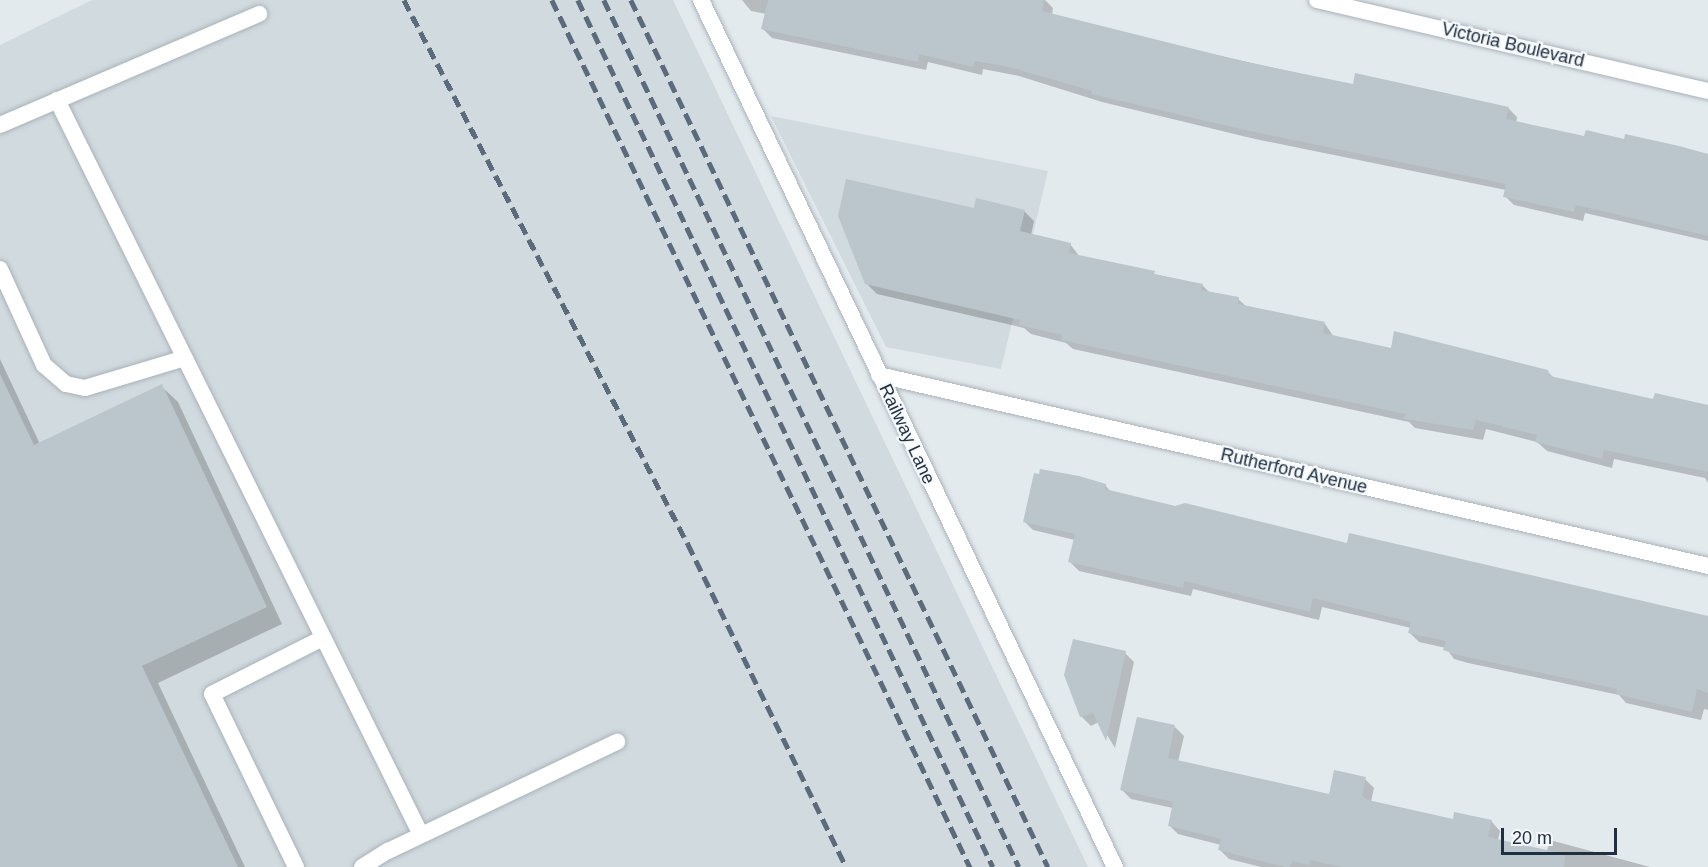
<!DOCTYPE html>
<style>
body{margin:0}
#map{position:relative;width:1708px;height:867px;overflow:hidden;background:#e3eaee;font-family:Helvetica,sans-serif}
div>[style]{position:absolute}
.built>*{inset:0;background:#d1dade}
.shadow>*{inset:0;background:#0003}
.building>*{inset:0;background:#bbc5cc}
.roads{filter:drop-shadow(0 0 2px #a9b2ba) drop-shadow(0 0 2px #a9b2ba)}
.service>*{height:16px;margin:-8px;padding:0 8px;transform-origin:8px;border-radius:8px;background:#fff}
.minor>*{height:16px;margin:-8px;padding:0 8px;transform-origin:8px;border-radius:8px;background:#fff}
.rail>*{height:4.5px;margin-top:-2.25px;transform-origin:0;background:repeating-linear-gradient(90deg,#5b6b7c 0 12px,transparent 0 18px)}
span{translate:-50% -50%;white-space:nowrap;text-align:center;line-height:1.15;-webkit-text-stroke:4.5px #f4f8fa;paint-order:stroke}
.street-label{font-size:18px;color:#213041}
.scale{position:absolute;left:1501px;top:828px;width:116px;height:27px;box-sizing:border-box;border:3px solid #213041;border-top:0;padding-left:8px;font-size:18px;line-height:21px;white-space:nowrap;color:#213041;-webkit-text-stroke:4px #f4f8fa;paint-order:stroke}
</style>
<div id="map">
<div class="built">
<i style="clip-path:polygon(92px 0,673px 0,1088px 867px,0 867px,0 45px)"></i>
<i style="clip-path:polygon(771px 116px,1048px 171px,1001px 369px,886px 347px)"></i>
</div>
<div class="shadow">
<i style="clip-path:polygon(742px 0,1045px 0,1053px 8px,1052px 15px,1092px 27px,1354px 86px,1508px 108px,1517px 117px,1516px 123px,1585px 137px,1708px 154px,1708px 241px,1585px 213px,1583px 221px,1514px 205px,1505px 196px,1506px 190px,1255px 139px,1102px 102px,1019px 76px,983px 69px,982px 75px,928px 62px,926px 70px,772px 38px,763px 29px,766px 14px,751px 11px)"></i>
<i style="clip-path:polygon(975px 209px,1024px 211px,1034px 221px,1031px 235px,1070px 244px,1080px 257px,1202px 285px,1210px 293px,1238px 299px,1247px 307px,1325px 324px,1334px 337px,1392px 350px,1547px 371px,1554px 378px,1654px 401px,1708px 407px,1708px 483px,1705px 478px,1614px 459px,1612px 468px,1547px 451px,1537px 442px,1486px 429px,1483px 440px,1415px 428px,1409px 422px,1073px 349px,1066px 343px,1031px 334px,1024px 328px,877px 294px,866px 283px)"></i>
<i style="clip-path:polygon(0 359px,40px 444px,161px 386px,178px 402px,282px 624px,158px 683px,245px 867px,0 867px)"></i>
<i style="clip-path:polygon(1105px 485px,1111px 492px,1348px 545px,1351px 535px,1708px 617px,1708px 710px,1704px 709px,1701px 720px,1626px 703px,1619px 695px,1468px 663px,1454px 659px,1446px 648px,1419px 642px,1410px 633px,1411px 628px,1322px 607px,1319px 620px,1193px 589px,1191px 596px,1079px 571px,1070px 562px,1075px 540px,1033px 530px,1024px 521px)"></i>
<i style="clip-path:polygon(1125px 653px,1134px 662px,1115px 748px,1099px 722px,1091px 726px,1082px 717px,1066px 675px)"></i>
<i style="clip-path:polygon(1175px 727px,1184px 736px,1178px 762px,1330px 795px,1365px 779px,1374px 788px,1371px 802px,1454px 820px,1491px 821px,1500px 831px,1498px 840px,1547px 851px,1550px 840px,1650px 867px,1261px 867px,1229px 859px,1220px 850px,1221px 845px,1178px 834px,1169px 825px,1173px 808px,1131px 799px,1122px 790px)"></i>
</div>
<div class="building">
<i style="clip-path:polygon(768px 0,1044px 0,1042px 11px,1246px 62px,1353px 84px,1355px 73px,1509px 107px,1506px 119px,1584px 136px,1586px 130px,1624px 139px,1625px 134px,1679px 146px,1708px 154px,1708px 236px,1576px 205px,1574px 212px,1503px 197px,1506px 184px,1245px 130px,1091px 94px,1092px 91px,1009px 67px,975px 61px,973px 67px,919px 54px,918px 62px,761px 29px)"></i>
<i style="clip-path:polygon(846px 179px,974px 208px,976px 198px,1025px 210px,1020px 231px,1071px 243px,1069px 253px,1155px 271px,1154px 274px,1203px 284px,1201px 290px,1239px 297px,1238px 304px,1325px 322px,1323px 333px,1391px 348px,1394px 331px,1548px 370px,1550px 376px,1653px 399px,1655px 393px,1708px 405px,1708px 472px,1604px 450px,1602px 459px,1535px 442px,1537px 435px,1476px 420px,1473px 430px,1404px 419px,1405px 414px,1061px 340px,1062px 335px,1019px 325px,1020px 320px,865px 284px,838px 216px)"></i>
<i style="clip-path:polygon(0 374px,34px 445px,162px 384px,267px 607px,142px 666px,238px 867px,0 867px)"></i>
<i style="clip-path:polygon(1040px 469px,1079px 476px,1106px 484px,1105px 489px,1175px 506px,1185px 503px,1347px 543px,1349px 533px,1708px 616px,1708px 693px,1697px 689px,1692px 712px,1616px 694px,1617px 689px,1457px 655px,1443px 650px,1446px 641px,1408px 633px,1411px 622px,1313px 598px,1310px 612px,1184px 581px,1183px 588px,1068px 562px,1075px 534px,1023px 522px,1034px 473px,1039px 474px)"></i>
<i style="clip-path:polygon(1073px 639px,1126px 651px,1106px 741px,1093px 713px,1080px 717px,1064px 675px)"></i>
<i style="clip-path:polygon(1137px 717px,1175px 725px,1168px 758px,1329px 794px,1334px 770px,1366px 777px,1362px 796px,1368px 800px,1453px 819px,1454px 812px,1492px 820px,1488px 837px,1565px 854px,1564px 867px,1341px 867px,1310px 860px,1309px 865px,1292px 861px,1290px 867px,1285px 867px,1218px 850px,1221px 839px,1168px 826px,1173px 802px,1120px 790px)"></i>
</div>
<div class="roads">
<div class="service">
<i style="left:701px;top:0;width:961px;rotate:64.48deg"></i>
<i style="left:57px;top:100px;width:820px;rotate:63.65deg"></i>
<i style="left:0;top:125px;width:282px;rotate:-23.2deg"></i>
<i style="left:0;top:269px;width:106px;rotate:65.4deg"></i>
<i style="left:44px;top:365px;width:29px;rotate:41deg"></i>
<i style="left:66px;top:384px;width:19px;rotate:12deg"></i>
<i style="left:85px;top:388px;width:104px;rotate:-16.7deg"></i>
<i style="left:296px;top:867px;width:192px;rotate:-115.9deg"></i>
<i style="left:212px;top:694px;width:124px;rotate:-26.8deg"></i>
<i style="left:362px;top:867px;width:31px;rotate:-32deg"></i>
<i style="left:388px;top:851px;width:254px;rotate:-25.5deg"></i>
</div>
<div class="minor">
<i style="left:1317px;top:0;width:401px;rotate:13.1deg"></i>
<i style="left:879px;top:375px;width:851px;rotate:12.97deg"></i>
</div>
</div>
<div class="rail">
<i style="left:404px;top:0;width:614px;rotate:62.43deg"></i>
<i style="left:688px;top:544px;width:360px;rotate:63.9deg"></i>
<i style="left:552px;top:0;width:963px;rotate:64.26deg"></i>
<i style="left:578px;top:0;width:961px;rotate:64.42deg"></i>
<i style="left:604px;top:0;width:961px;rotate:64.42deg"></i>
<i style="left:631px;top:0;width:962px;rotate:64.31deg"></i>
</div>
<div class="street-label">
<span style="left:1513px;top:45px;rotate:13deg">Victoria Boulevard</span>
<span style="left:907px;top:434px;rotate:65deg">Railway Lane</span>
<span style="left:1294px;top:471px;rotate:13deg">Rutherford Avenue</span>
</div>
<div class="scale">20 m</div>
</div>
